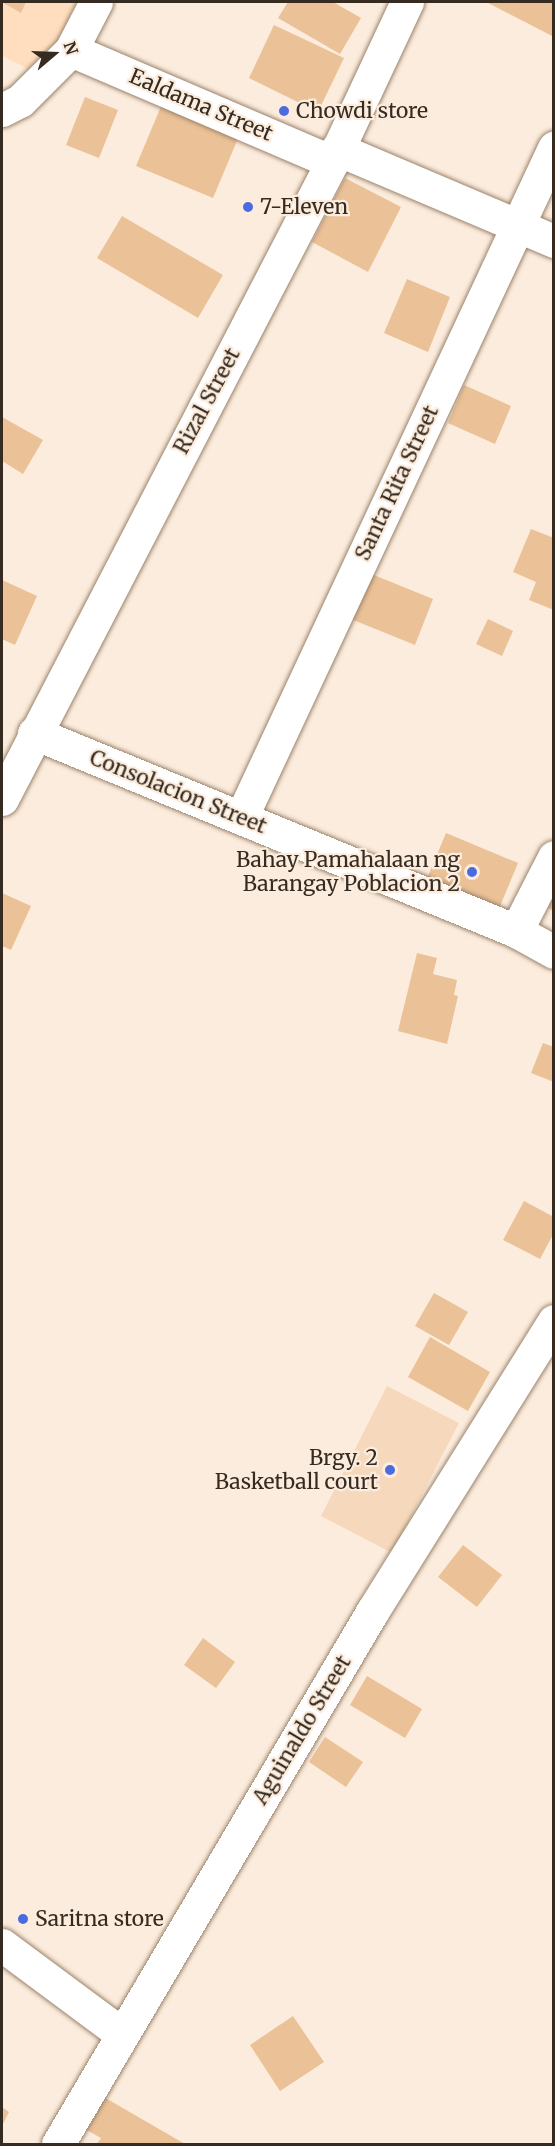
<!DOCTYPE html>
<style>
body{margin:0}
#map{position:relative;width:555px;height:2146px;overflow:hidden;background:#fcecdd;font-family:Merriweather,serif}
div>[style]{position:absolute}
.built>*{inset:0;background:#fedebe}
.green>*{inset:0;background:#f6d9bc}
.building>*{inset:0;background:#ebc197}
.roads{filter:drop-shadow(0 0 2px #9a836b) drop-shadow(0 0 2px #9a836b)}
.street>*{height:33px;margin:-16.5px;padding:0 16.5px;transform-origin:16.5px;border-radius:16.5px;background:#fff}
.secondary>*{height:33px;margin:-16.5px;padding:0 16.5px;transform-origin:16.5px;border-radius:16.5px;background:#fff}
.dots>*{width:16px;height:16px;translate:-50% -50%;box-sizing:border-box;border:3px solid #fcecdd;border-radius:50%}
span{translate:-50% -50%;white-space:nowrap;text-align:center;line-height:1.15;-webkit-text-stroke:4.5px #fcecdd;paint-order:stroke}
.street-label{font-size:21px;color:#352b21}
.poi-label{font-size:21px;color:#352b21}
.left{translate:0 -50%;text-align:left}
.right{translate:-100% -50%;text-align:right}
.frame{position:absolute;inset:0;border:3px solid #352b21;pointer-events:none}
.north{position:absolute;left:24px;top:24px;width:60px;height:60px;-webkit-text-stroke:4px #fcecdd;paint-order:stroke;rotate:71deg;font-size:16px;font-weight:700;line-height:24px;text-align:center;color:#352b21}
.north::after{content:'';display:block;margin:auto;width:21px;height:27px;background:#352b21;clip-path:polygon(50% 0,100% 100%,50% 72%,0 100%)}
</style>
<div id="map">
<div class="built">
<i style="clip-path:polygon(2px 2px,77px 2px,41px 75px,2px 56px)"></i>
</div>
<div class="green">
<i style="clip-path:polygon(387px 1386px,459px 1423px,392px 1553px,321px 1516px)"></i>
</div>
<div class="building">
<i style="clip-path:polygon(2px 2px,26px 2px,21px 13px)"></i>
<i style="clip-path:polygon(288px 2px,333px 2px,361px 18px,340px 54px,278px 18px)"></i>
<i style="clip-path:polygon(486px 2px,554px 2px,554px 37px)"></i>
<i style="clip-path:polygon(274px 25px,344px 58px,318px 112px,249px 78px)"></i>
<i style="clip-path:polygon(85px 97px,118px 110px,99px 158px,66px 145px)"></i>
<i style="clip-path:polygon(162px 104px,239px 136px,213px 198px,136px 166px)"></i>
<i style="clip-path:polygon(345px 178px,401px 207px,368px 272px,312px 242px)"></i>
<i style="clip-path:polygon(122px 216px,223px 275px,198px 318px,97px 258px)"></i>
<i style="clip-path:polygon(407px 279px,450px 297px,428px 352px,384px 333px)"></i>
<i style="clip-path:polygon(464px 385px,511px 406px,495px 444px,448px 423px)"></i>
<i style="clip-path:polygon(2px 417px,43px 440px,23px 474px,2px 461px)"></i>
<i style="clip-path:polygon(531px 529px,554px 538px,554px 610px,529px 600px,536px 582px,513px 572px)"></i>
<i style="clip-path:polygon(364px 571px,433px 599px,415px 645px,346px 617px)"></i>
<i style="clip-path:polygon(2px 580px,37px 596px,15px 645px,2px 639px)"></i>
<i style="clip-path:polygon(488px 619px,513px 631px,502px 656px,476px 644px)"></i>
<i style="clip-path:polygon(446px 833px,518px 863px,498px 911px,426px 881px)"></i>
<i style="clip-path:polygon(2px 893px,31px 906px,11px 950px,2px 946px)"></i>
<i style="clip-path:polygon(553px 893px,554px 893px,554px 911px,548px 908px)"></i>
<i style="clip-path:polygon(417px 953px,437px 958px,433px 974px,457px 980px,454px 995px,458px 996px,447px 1044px,398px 1031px)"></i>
<i style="clip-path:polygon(543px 1043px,554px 1047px,554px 1082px,531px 1073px)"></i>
<i style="clip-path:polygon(524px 1201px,554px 1217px,554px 1233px,540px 1259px,503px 1240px)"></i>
<i style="clip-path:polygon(434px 1293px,468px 1312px,449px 1345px,415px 1326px)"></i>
<i style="clip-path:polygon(430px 1337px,490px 1372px,468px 1411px,408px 1377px)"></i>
<i style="clip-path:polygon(463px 1545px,502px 1575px,477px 1607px,438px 1577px)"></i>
<i style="clip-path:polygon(203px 1638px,235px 1662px,216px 1688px,184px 1665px)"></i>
<i style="clip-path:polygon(367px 1676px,422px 1709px,405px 1738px,350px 1705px)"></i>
<i style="clip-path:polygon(325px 1737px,363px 1762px,346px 1787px,309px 1762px)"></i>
<i style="clip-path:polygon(293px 2016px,324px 2062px,280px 2091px,250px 2045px)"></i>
<i style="clip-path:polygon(102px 2096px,185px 2144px,97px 2144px,101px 2138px,83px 2128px)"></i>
<i style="clip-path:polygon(2px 2107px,9px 2112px,2px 2126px)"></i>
</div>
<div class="roads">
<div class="street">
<i style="left:71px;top:50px;width:284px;rotate:23.2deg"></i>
<i style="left:2px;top:110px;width:20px;rotate:-27deg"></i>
<i style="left:20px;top:101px;width:72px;rotate:-45deg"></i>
<i style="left:71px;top:50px;width:54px;rotate:-62.5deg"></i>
<i style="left:337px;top:149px;width:236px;rotate:23deg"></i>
<i style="left:34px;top:733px;width:521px;rotate:22.33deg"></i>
<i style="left:516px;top:931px;width:43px;rotate:28.9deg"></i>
<i style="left:241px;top:818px;width:740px;rotate:-64.96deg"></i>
<i style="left:516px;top:931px;width:83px;rotate:-62.8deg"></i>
<i style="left:2px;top:1945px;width:149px;rotate:36.6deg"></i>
<i style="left:58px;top:2144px;width:618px;rotate:-59.45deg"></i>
<i style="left:372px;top:1612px;width:343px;rotate:-58deg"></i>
</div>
<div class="secondary">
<i style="left:2px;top:799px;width:717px;rotate:-62.61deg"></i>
<i style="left:332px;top:162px;width:177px;rotate:-64.9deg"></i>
</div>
</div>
<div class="dots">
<i style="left:284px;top:111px;background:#4b6cdf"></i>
<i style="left:248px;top:207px;background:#4b6cdf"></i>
<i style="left:472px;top:872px;background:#4b6cdf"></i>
<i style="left:390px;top:1470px;background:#4b6cdf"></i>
<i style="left:23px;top:1919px;background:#4b6cdf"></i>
</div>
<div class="street-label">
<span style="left:201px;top:105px;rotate:23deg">Ealdama Street</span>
<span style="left:207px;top:401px;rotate:-62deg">Rizal Street</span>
<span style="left:397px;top:483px;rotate:-65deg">Santa Rita Street</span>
<span style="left:178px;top:792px;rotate:22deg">Consolacion Street</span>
<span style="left:302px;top:1730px;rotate:-59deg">Aguinaldo Street</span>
</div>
<div class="poi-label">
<span class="left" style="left:296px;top:111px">Chowdi store</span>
<span class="left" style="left:260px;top:207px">7-Eleven</span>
<span class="right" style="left:460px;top:872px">Bahay Pamahalaan ng<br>Barangay Poblacion 2</span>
<span class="right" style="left:378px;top:1470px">Brgy. 2<br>Basketball court</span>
<span class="left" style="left:35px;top:1919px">Saritna store</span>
</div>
<div class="frame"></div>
<div class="north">N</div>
</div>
